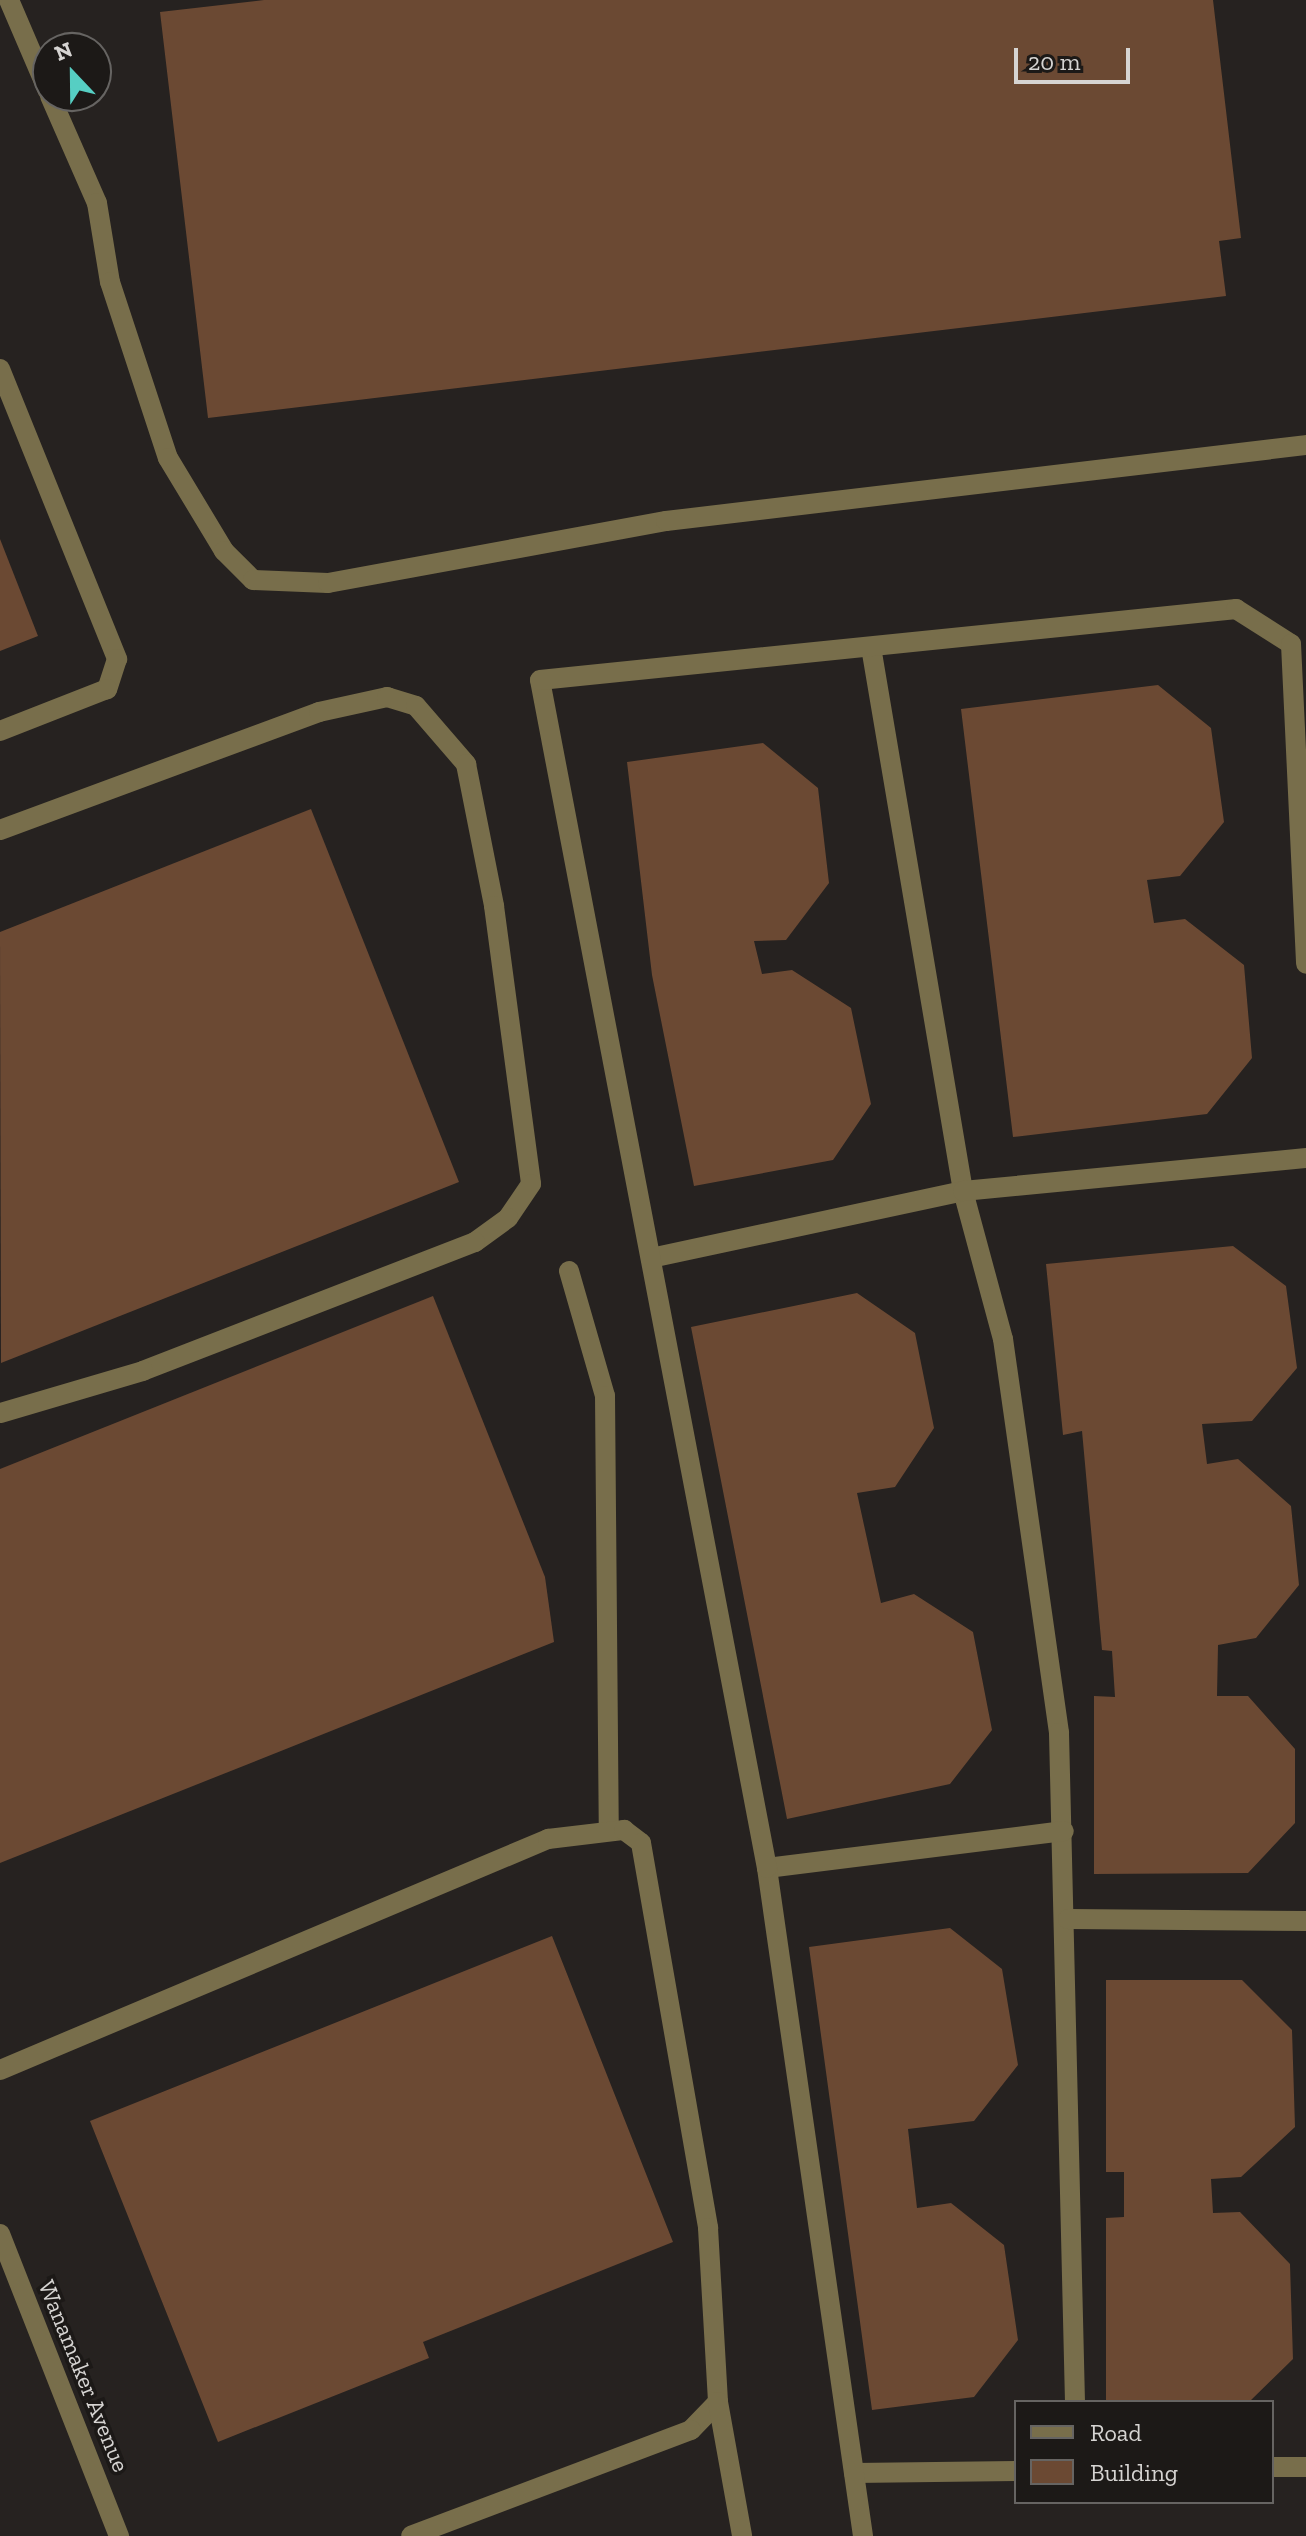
<!DOCTYPE html>
<style>
body{margin:0}
#map{position:relative;width:1306px;height:2536px;overflow:hidden;background:#262220;font-family:"Zilla Slab",serif}
div>[style]{position:absolute}
.building>*{inset:0;background:#6b4933}
.minor>*{height:20px;margin:-10px;padding:0 10px;transform-origin:10px;border-radius:10px;background:#786e4b}
span{translate:-50% -50%;white-space:nowrap;text-align:center;line-height:1.15;-webkit-text-stroke:7px #1c1917;paint-order:stroke}
.street-label{font-size:24px;color:#d6d4d2}
.legend{position:absolute;left:1014px;top:2400px;width:260px;height:104px;box-sizing:border-box;background:#1c1917;border:2px solid #666462;margin:0;padding:10px 14px;list-style:none;font-size:24px;color:#d6d4d2}
.legend li{display:flex;align-items:center;gap:16px;height:40px}
.legend b{width:40px;border:2px solid #666462}
.north{position:absolute;left:32px;top:32px;width:80px;height:80px;box-sizing:border-box;background:#1c1917;border:2px solid #666462;border-radius:50%;rotate:338deg;font-size:22px;font-weight:700;line-height:32px;text-align:center;color:#d6d4d2}
.north::after{content:'';display:block;margin:auto;width:28px;height:36px;background:#56cec3;clip-path:polygon(50% 0,100% 100%,50% 72%,0 100%)}
.scale{position:absolute;left:1014px;top:48px;width:116px;height:36px;box-sizing:border-box;border:4px solid #d6d4d2;border-top:0;padding-left:10px;font-size:24px;line-height:28px;white-space:nowrap;color:#d6d4d2;-webkit-text-stroke:6px #1c1917;paint-order:stroke}
</style>
<div id="map">
<div class="building">
<i style="clip-path:polygon(264px 0,1213px 0,1241px 238px,1219px 241px,1226px 296px,208px 418px,160px 12px)"></i>
<i style="clip-path:polygon(0 539px,38px 636px,0 651px)"></i>
<i style="clip-path:polygon(1158px 685px,1211px 728px,1224px 822px,1180px 876px,1147px 880px,1154px 923px,1185px 919px,1244px 965px,1252px 1058px,1207px 1114px,1013px 1137px,961px 709px)"></i>
<i style="clip-path:polygon(763px 743px,818px 788px,829px 883px,786px 940px,754px 941px,762px 974px,792px 970px,851px 1008px,871px 1104px,833px 1160px,694px 1186px,652px 975px,627px 762px)"></i>
<i style="clip-path:polygon(311px 809px,459px 1182px,1px 1363px,0 932px)"></i>
<i style="clip-path:polygon(1233px 1246px,1286px 1286px,1297px 1368px,1252px 1421px,1202px 1424px,1207px 1464px,1238px 1459px,1291px 1506px,1299px 1585px,1256px 1638px,1218px 1645px,1217px 1696px,1248px 1696px,1295px 1749px,1295px 1823px,1248px 1873px,1094px 1874px,1094px 1696px,1115px 1697px,1112px 1651px,1102px 1650px,1082px 1431px,1063px 1435px,1046px 1264px)"></i>
<i style="clip-path:polygon(857px 1293px,915px 1333px,934px 1428px,895px 1487px,857px 1493px,881px 1603px,914px 1594px,973px 1632px,992px 1730px,950px 1784px,787px 1819px,691px 1327px)"></i>
<i style="clip-path:polygon(433px 1296px,545px 1577px,554px 1642px,0 1863px,0 1469px)"></i>
<i style="clip-path:polygon(950px 1928px,1002px 1969px,1018px 2065px,974px 2121px,908px 2129px,917px 2208px,951px 2203px,1004px 2245px,1018px 2340px,974px 2397px,872px 2410px,809px 1947px)"></i>
<i style="clip-path:polygon(552px 1936px,673px 2242px,423px 2342px,429px 2358px,218px 2442px,90px 2121px)"></i>
<i style="clip-path:polygon(1106px 1980px,1242px 1980px,1292px 2030px,1295px 2127px,1241px 2177px,1211px 2179px,1213px 2213px,1240px 2212px,1290px 2264px,1293px 2359px,1249px 2402px,1106px 2402px,1106px 2218px,1124px 2217px,1124px 2172px,1106px 2172px)"></i>
</div>
<div class="minor">
<i style="left:9px;top:0;width:99px;rotate:66.8deg"></i>
<i style="left:50px;top:96px;width:117px;rotate:66.3deg"></i>
<i style="left:97px;top:203px;width:80px;rotate:80.7deg"></i>
<i style="left:110px;top:282px;width:185px;rotate:71.8deg"></i>
<i style="left:168px;top:458px;width:109px;rotate:58.9deg"></i>
<i style="left:224px;top:551px;width:41px;rotate:45deg"></i>
<i style="left:253px;top:580px;width:75px;rotate:2.3deg"></i>
<i style="left:328px;top:583px;width:344px;rotate:-10.4deg"></i>
<i style="left:666px;top:521px;width:644px;rotate:-6.77deg"></i>
<i style="left:0;top:369px;width:313px;rotate:68deg"></i>
<i style="left:117px;top:659px;width:32px;rotate:108deg"></i>
<i style="left:107px;top:689px;width:115px;rotate:158.6deg"></i>
<i style="left:871px;top:647px;width:552px;rotate:80.4deg"></i>
<i style="left:963px;top:1191px;width:153px;rotate:74.9deg"></i>
<i style="left:1003px;top:1339px;width:398px;rotate:81.9deg"></i>
<i style="left:1059px;top:1733px;width:669px;rotate:88.63deg"></i>
<i style="left:0;top:830px;width:340px;rotate:-20.3deg"></i>
<i style="left:319px;top:712px;width:70px;rotate:-12.4deg"></i>
<i style="left:387px;top:697px;width:30px;rotate:17deg"></i>
<i style="left:416px;top:706px;width:77px;rotate:49.2deg"></i>
<i style="left:466px;top:764px;width:145px;rotate:78.8deg"></i>
<i style="left:494px;top:906px;width:280px;rotate:82.4deg"></i>
<i style="left:531px;top:1184px;width:41px;rotate:124.1deg"></i>
<i style="left:508px;top:1218px;width:41px;rotate:144deg"></i>
<i style="left:475px;top:1242px;width:356px;rotate:158.8deg"></i>
<i style="left:143px;top:1371px;width:149px;rotate:163.6deg"></i>
<i style="left:651px;top:1258px;width:319px;rotate:-12.1deg"></i>
<i style="left:963px;top:1191px;width:345px;rotate:-5.5deg"></i>
<i style="left:569px;top:1271px;width:130px;rotate:73.9deg"></i>
<i style="left:605px;top:1396px;width:434px;rotate:89.5deg"></i>
<i style="left:767px;top:1868px;width:299px;rotate:-7.1deg"></i>
<i style="left:1068px;top:1919px;width:238px;rotate:0.5deg"></i>
<i style="left:0;top:2070px;width:595px;rotate:-22.86deg"></i>
<i style="left:548px;top:1839px;width:77px;rotate:-6.8deg"></i>
<i style="left:624px;top:1830px;width:21px;rotate:37deg"></i>
<i style="left:641px;top:1843px;width:391px;rotate:80.1deg"></i>
<i style="left:708px;top:2228px;width:174px;rotate:86.7deg"></i>
<i style="left:718px;top:2402px;width:39px;rotate:134deg"></i>
<i style="left:691px;top:2430px;width:299px;rotate:159.3deg"></i>
<i style="left:0;top:2234px;width:325px;rotate:68.5deg"></i>
<i style="left:718px;top:2402px;width:136px;rotate:79.8deg"></i>
<i style="left:1272px;top:2467px;width:34px"></i>
<i style="left:854px;top:2473px;width:162px;rotate:-0.7deg"></i>
<i style="left:863px;top:2536px;width:675px;rotate:-98.18deg"></i>
<i style="left:767px;top:1868px;width:1209px;rotate:-100.82deg"></i>
<i style="left:540px;top:680px;width:700px;rotate:-5.82deg"></i>
<i style="left:1236px;top:609px;width:65px;rotate:32.5deg"></i>
<i style="left:1291px;top:644px;width:320px;rotate:87.3deg"></i>
</div>
<div class="street-label">
<span style="left:84px;top:2376px;rotate:68deg">Wanamaker Avenue</span>
</div>
<ul class="legend">
<li><b style="height:10px;background:#786e4b"></b>Road</li>
<li><b style="height:22px;background:#6b4933"></b>Building</li>
</ul>
<div class="north">N</div>
<div class="scale">20 m</div>
</div>
